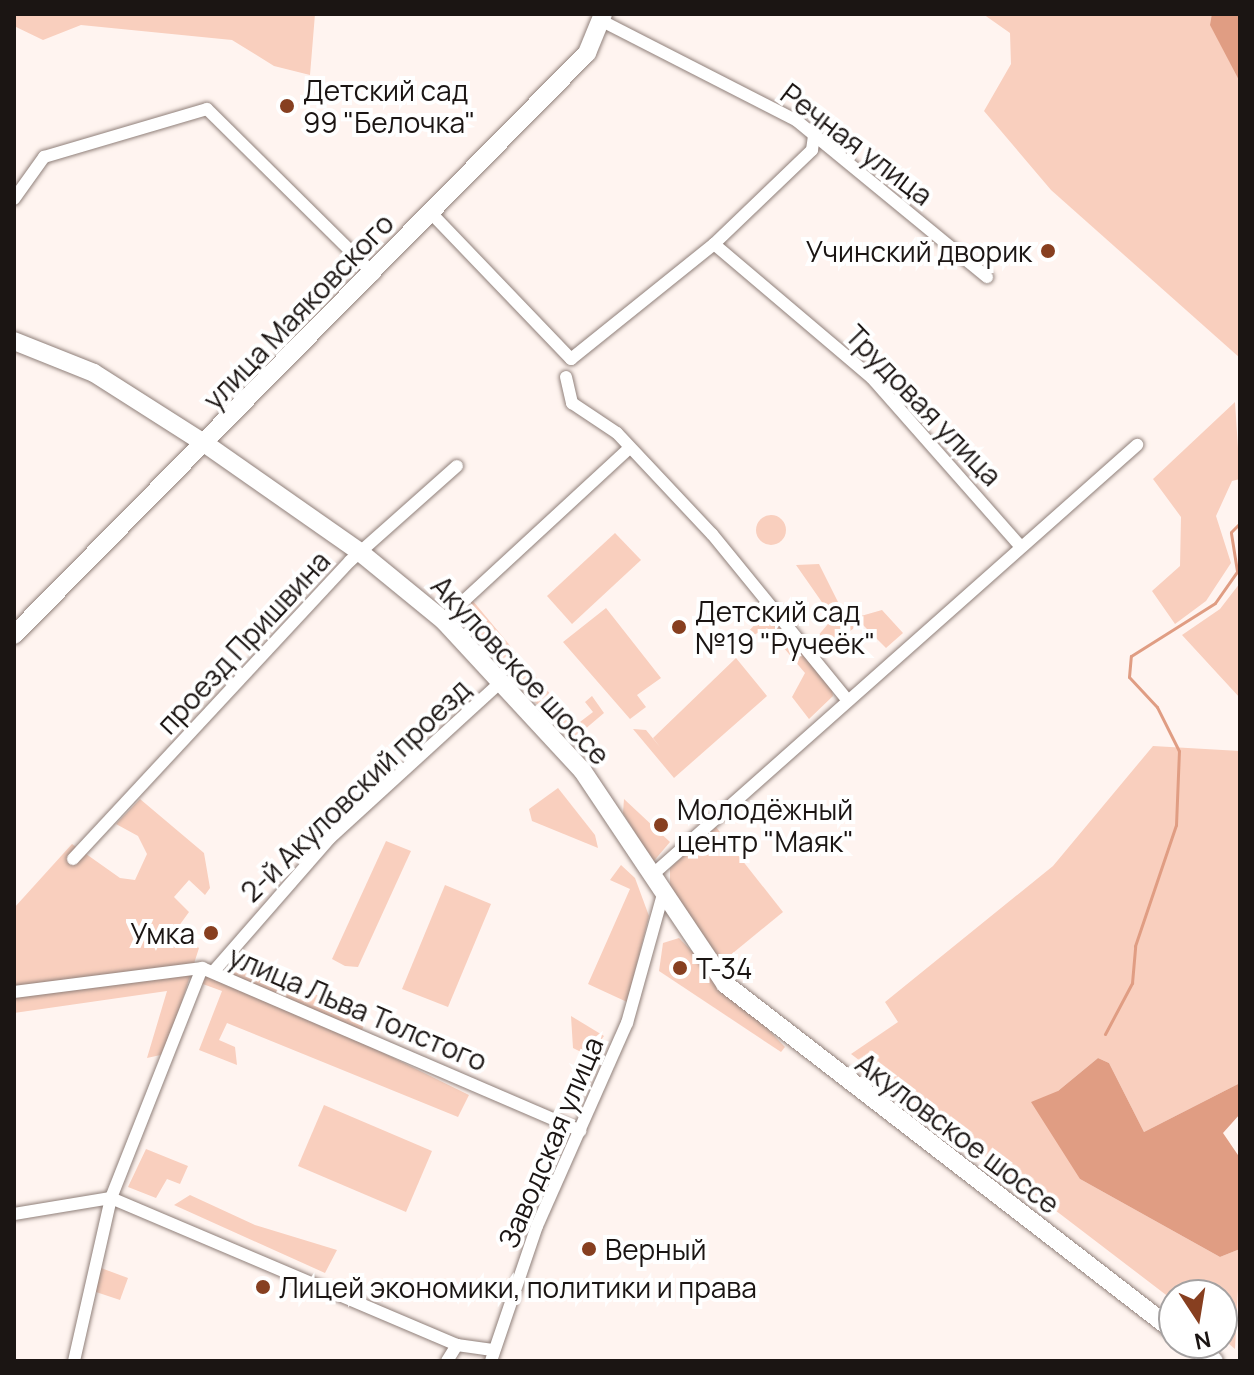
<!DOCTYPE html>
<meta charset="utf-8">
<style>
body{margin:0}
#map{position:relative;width:1254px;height:1375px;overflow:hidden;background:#fff4f0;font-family:Manrope,sans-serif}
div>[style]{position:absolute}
.green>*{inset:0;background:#f9cfbe}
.round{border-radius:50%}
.water>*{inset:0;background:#e09d83}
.stream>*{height:3px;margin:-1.5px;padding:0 1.5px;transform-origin:1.5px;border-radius:1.5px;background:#e09d83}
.roads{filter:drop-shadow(0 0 2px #90807a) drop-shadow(0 0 2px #90807a)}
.street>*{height:12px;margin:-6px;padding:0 6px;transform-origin:6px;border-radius:6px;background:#fff}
.secondary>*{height:18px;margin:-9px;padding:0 9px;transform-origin:9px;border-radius:9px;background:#fff}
.dots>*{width:22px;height:22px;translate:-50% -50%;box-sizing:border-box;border:4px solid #fff;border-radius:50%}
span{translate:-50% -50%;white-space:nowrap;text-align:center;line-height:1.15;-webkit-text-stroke:8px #fff;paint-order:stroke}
.poi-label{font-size:28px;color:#1b1513}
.left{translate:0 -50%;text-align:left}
.right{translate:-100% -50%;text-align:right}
.street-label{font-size:28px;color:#1b1513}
.frame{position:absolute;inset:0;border:16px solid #1b1513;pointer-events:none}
.north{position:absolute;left:1158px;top:1279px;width:80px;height:80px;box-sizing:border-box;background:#fff;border:2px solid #a4a1a1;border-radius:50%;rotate:168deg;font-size:22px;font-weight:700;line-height:32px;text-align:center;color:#1b1513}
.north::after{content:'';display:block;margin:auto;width:28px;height:36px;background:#873f20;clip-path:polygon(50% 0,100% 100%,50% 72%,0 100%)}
</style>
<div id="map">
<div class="green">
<i style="clip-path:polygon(14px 14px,315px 14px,310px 75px,274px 66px,232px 40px,81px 25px,43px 40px,14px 26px)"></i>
<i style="clip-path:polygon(983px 14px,1240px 14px,1240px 358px,1051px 190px,984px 111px,1011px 64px,1010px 33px)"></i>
<i style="clip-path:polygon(1235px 402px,1240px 479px,1232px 481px,1216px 516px,1231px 563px,1206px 601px,1175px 624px,1152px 591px,1180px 566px,1181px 517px,1153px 479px)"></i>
<i class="round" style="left:756px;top:515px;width:30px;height:30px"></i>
<i style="clip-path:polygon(615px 533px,641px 560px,572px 624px,547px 596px)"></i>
<i style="clip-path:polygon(819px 564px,847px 620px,882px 610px,903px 633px,886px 648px,861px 623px,817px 655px,811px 644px,833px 618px,796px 565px)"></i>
<i style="clip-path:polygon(1240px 583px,1240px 698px,1182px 635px,1220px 609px)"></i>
<i style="clip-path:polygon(473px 601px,576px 725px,593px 712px,585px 702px,592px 696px,604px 713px,571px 741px,457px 617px)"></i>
<i style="clip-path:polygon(606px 608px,661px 678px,637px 695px,646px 707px,630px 719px,563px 642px)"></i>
<i style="clip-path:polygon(769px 609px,831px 684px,833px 696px,809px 719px,792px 697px,805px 673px,767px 628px,737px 644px)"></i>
<i style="clip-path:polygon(736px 658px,767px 696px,674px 778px,633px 729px,646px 730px,660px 747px,653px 738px)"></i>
<i style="clip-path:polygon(1153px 746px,1240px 751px,1240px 1083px,1144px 1132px,1109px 1063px,1098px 1058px,1058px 1091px,1080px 1179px,1220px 1257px,1240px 1249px,1235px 1349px,1222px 1338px,1222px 1295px,1174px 1295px,1174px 1301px,851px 1054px,898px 1022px,885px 1002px,1053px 866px)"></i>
<i style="clip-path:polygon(558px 788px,595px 835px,598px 848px,532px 821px,529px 809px)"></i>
<i style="clip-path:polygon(140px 799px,204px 853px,210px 888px,205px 895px,189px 880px,174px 897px,189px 912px,176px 930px,199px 948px,165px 1054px,147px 1058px,167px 991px,14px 1013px,14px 908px,72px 844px,120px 878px,135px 880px,147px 854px,138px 836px,116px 824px)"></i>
<i style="clip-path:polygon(624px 799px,670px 842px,653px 862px,623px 813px)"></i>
<i style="clip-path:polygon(716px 827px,783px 912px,722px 962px,670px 897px,670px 868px)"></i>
<i style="clip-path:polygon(386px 841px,411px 851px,358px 967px,345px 966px,332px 959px)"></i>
<i style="clip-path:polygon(621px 865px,635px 878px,649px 916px,627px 1002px,588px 984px,630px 889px,610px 880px)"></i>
<i style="clip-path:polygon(445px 885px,491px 904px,448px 1007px,402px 989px)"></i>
<i style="clip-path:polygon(679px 938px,785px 1047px,781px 1052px,659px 971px,663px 943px)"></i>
<i style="clip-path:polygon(232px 958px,367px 1017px,361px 1033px,243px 984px,469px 1095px,458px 1117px,227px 1023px,219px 1040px,235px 1047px,237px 1065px,199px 1050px,222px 991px,200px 983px,210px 968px,226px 975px)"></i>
<i style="clip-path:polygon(571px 1016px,604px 1036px,589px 1056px,573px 1048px)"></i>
<i style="clip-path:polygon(324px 1105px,432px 1151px,406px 1212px,298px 1166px)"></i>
<i style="clip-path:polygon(146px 1149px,188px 1166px,180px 1184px,167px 1179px,156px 1198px,128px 1187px)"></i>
<i style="clip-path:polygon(190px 1195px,255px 1225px,337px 1250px,325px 1273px,174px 1205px)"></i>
<i style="clip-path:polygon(101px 1268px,128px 1278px,120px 1300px,93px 1291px)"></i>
</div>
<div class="water">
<i style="clip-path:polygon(1212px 14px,1240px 14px,1240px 82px,1210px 25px)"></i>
<i style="clip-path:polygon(1098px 1058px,1109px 1063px,1144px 1132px,1240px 1083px,1240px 1114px,1223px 1133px,1240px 1158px,1240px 1249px,1220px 1257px,1080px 1179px,1031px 1102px,1058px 1091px)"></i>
</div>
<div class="stream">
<i style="left:1240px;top:490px;width:3px;rotate:90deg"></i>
<i style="left:1105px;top:1034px;width:58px;rotate:-62.1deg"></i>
<i style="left:1132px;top:983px;width:37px;rotate:-85deg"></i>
<i style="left:1135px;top:946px;width:128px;rotate:-71.3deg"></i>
<i style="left:1176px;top:825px;width:74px;rotate:-87.7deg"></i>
<i style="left:1179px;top:751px;width:49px;rotate:-116.6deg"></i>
<i style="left:1157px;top:707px;width:41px;rotate:-133deg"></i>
<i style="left:1129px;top:677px;width:21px;rotate:-85deg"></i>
<i style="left:1131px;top:656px;width:99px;rotate:-32.2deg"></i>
<i style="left:1215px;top:603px;width:39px;rotate:-55deg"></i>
<i style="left:1237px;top:571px;width:39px;rotate:-99deg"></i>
<i style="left:1231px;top:532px;width:13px;rotate:-45deg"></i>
</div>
<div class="roads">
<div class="street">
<i style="left:602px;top:21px;width:219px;rotate:27.1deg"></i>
<i style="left:797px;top:121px;width:246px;rotate:39.4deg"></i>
<i style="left:14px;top:199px;width:52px;rotate:-54.5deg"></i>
<i style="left:44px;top:157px;width:170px;rotate:-16.4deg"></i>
<i style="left:207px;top:109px;width:235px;rotate:44.7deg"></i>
<i style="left:432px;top:214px;width:201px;rotate:46.2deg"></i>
<i style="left:571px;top:359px;width:184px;rotate:-38.8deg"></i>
<i style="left:714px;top:244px;width:136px;rotate:-43.8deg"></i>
<i style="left:812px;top:150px;width:14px;rotate:-82deg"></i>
<i style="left:714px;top:244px;width:207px;rotate:40.3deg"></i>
<i style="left:872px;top:378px;width:224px;rotate:48.6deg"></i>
<i style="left:566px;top:377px;width:27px;rotate:77deg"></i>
<i style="left:572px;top:403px;width:54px;rotate:33.7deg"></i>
<i style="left:617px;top:433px;width:139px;rotate:46.8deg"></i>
<i style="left:712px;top:534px;width:210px;rotate:50.8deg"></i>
<i style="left:443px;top:620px;width:252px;rotate:-42.7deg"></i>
<i style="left:73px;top:859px;width:407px;rotate:-47.1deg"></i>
<i style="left:350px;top:561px;width:143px;rotate:-41.6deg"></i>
<i style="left:651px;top:876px;width:650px;rotate:-41.57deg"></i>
<i style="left:214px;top:971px;width:176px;rotate:-48.9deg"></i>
<i style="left:330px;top:838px;width:231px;rotate:-42.4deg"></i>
<i style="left:14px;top:992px;width:190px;rotate:-7.3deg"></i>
<i style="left:202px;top:968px;width:412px;rotate:23.3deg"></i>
<i style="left:14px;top:1214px;width:98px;rotate:-9.4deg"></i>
<i style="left:111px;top:1198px;width:376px;rotate:23deg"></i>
<i style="left:74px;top:1361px;width:167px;rotate:-77.2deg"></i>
<i style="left:111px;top:1198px;width:247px;rotate:-68.4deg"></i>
<i style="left:447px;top:1361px;width:19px;rotate:-58deg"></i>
<i style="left:457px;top:1345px;width:36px;rotate:8deg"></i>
<i style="left:491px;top:1361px;width:143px;rotate:-71.2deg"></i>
<i style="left:537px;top:1226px;width:222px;rotate:-66.1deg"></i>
<i style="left:627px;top:1023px;width:130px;rotate:-74.4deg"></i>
</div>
<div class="secondary">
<i style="left:14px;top:341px;width:86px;rotate:21.8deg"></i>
<i style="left:94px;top:373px;width:134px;rotate:32.5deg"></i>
<i style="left:207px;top:445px;width:188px;rotate:35deg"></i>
<i style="left:361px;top:553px;width:106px;rotate:39.3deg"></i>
<i style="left:443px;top:620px;width:205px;rotate:47.2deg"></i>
<i style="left:582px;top:770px;width:257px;rotate:56.2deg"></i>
<i style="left:725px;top:984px;width:567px;rotate:37.7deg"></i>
<i style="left:14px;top:635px;width:817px;rotate:-45.45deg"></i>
<i style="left:587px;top:53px;width:42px;rotate:-67.7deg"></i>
<i style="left:1190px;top:1343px;width:30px;rotate:37deg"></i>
</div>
</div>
<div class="dots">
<i style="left:287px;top:106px;background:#873f20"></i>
<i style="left:1048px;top:251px;background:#873f20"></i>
<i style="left:679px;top:627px;background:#873f20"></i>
<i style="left:661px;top:825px;background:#873f20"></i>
<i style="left:211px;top:933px;background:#873f20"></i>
<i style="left:680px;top:968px;background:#873f20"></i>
<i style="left:589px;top:1249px;background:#873f20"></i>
<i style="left:263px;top:1287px;background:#873f20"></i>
</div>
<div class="poi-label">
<span class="left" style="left:303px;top:106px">Детский сад<br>99 "Белочка"</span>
<span class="right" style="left:1032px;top:251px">Учинский дворик</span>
<span class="left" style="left:695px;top:627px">Детский сад<br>№19 "Ручеёк"</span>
<span class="left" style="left:677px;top:825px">Молодёжный<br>центр "Маяк"</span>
<span class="right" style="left:195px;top:933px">Умка</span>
<span class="left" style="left:696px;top:968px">Т-34</span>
<span class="left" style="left:605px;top:1249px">Верный</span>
<span class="left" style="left:279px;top:1287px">Лицей экономики, политики и права</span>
</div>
<div class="street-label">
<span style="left:857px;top:144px;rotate:37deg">Речная улица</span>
<span style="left:298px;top:311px;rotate:-46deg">улица Маяковского</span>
<span style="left:924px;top:405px;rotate:46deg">Трудовая улица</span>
<span style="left:243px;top:642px;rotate:-47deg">проезд Пришвина</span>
<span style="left:521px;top:670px;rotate:47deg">Акуловское шоссе</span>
<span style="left:355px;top:790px;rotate:-44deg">2-й Акуловский проезд</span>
<span style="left:358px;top:1008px;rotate:23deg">улица Льва Толстого</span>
<span style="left:958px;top:1133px;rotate:37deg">Акуловское шоссе</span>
<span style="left:550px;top:1142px;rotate:-67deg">Заводская улица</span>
</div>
<div class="frame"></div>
<div class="north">N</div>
</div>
